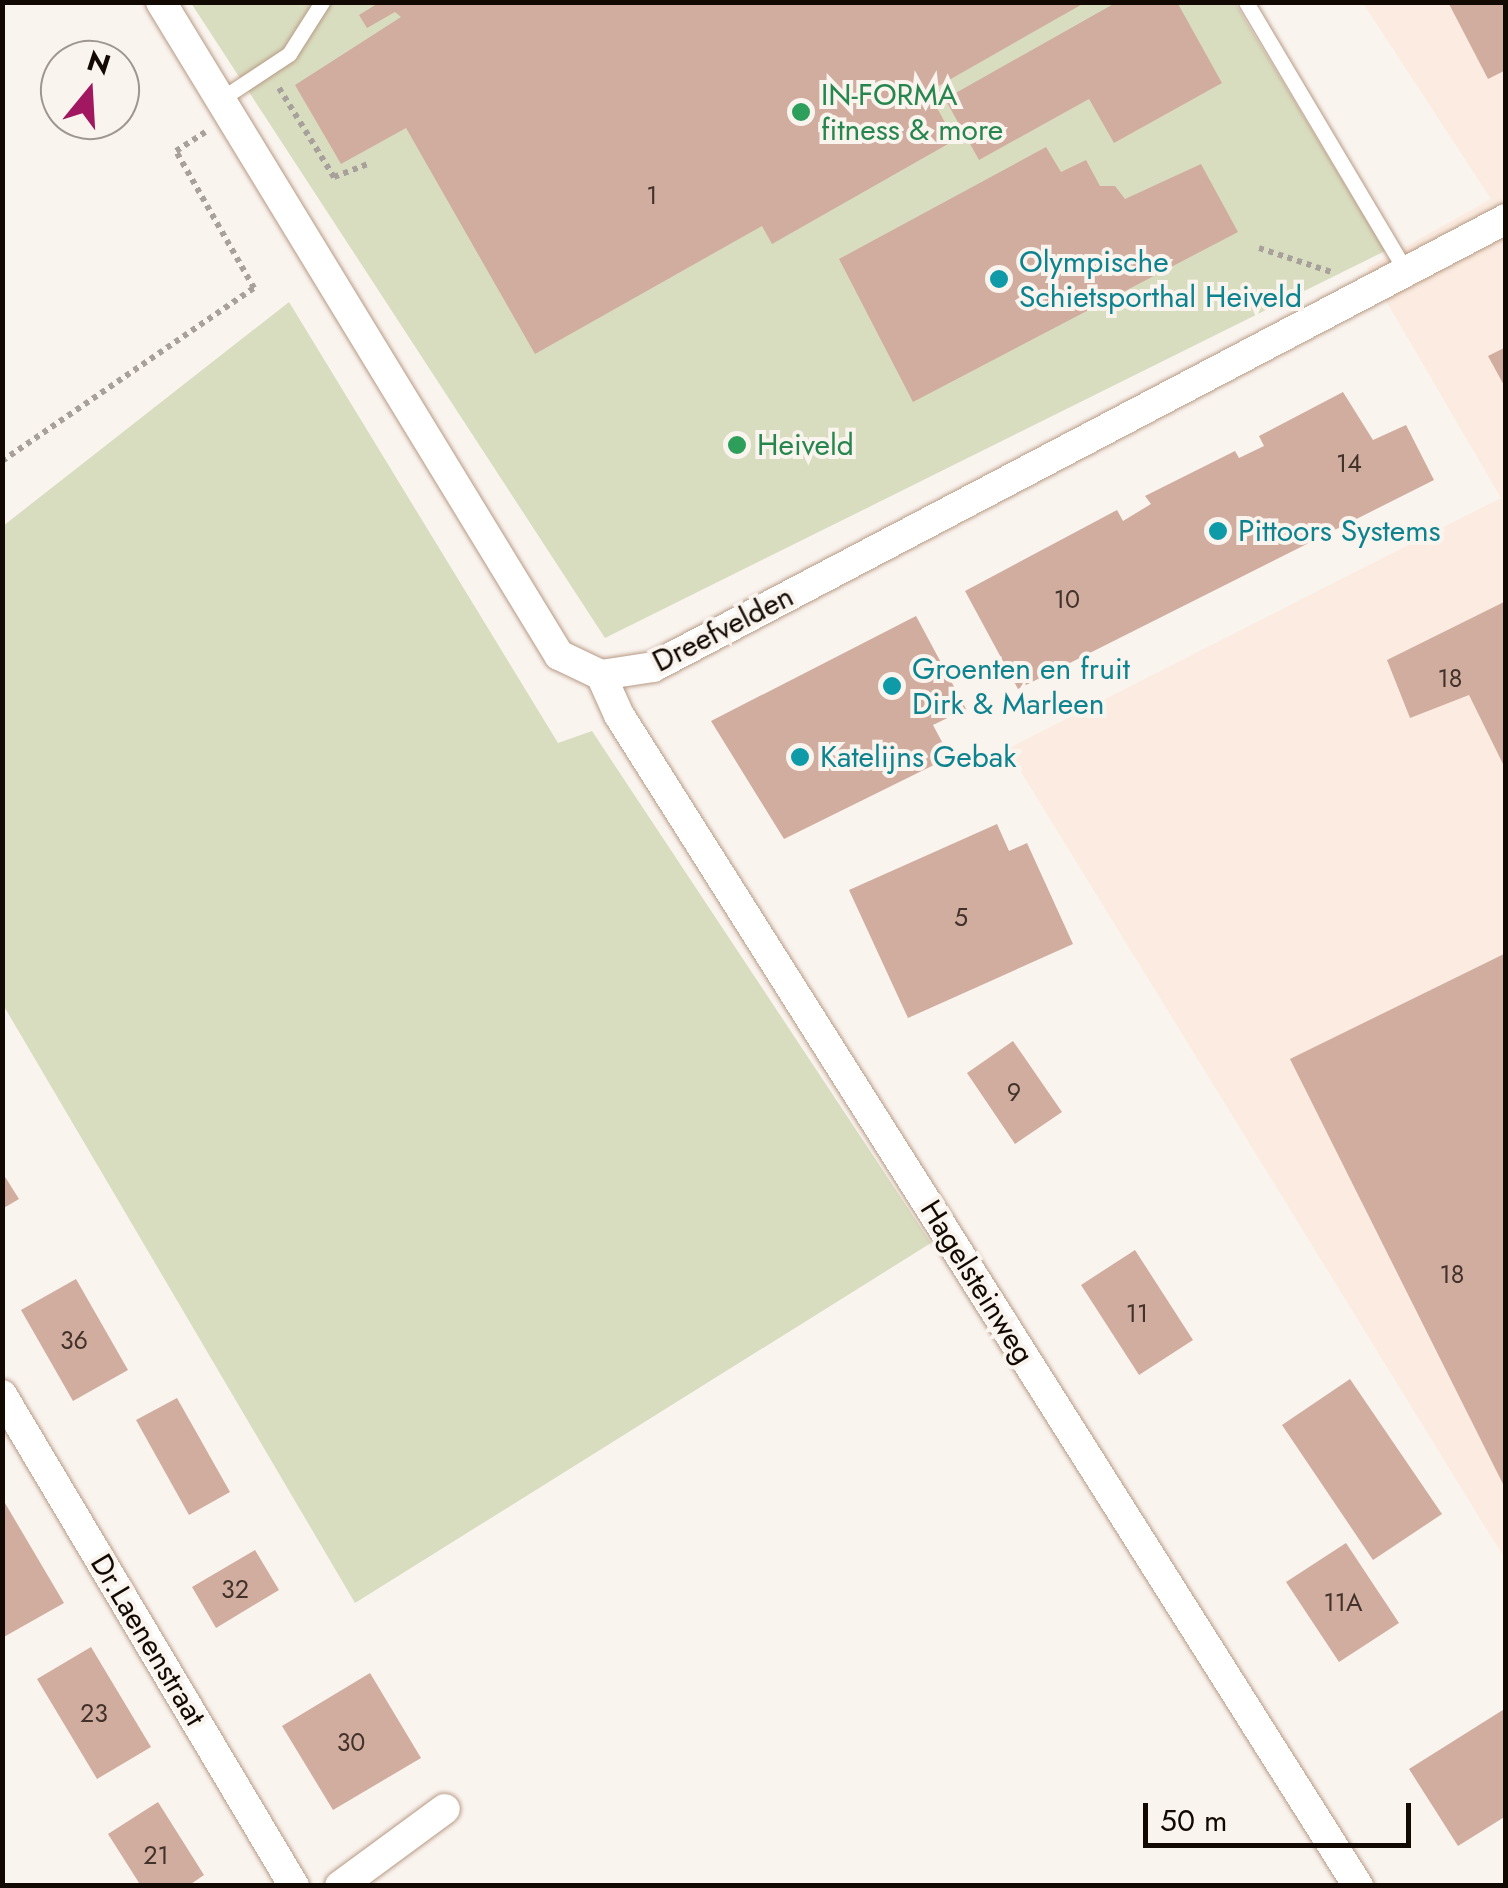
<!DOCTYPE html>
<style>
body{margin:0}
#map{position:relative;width:1508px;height:1888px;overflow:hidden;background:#faf4ef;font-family:Jost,sans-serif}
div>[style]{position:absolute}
.built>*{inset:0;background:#fbebe0}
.green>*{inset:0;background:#d9ddc0}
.building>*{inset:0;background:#d1ad9f}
.path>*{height:6px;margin-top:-3px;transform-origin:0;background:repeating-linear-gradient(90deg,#a8a19b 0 5px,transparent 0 10px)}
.roads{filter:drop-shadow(0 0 2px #b79a84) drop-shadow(0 0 2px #b79a84)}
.lane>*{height:15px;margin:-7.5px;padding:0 7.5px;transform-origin:7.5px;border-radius:7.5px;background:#fff}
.street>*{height:30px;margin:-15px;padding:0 15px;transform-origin:15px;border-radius:15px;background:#fff}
.dots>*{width:28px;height:28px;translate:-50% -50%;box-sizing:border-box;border:5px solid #faf4ef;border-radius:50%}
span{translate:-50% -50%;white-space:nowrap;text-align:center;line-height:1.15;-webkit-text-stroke:8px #faf4ef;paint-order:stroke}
.number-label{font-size:25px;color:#42322a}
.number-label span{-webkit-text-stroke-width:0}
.leisure-label{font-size:30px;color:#27864d}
.left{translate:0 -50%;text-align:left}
.culture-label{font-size:30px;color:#0d838f}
.street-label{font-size:30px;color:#120903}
.frame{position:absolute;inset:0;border:5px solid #120903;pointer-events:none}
.north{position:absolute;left:40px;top:40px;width:100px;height:100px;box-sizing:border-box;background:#faf4ef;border:2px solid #9d9691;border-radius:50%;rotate:18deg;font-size:28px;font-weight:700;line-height:40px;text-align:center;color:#120903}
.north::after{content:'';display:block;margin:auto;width:35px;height:45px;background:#a11760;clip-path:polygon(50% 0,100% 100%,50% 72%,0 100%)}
.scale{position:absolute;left:1143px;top:1803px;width:268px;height:45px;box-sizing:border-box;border:5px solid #120903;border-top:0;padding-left:12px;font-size:30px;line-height:35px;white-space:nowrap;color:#120903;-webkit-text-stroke:8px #faf4ef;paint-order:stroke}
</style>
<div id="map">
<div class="built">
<i style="clip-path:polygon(1363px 3px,1505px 3px,1505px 1559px,1007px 749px,1501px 498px,1367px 268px,1491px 199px)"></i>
</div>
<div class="green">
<i style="clip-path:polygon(191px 3px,1235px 3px,1385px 251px,605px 638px)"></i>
<i style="clip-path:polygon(289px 302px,558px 743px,592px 731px,931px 1243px,355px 1603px,2px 1003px,3px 526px)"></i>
</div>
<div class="building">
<i style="clip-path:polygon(380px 2px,1086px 2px,928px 92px,955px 140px,772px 244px,762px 226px,535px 354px,406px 128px,341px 164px,295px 85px,401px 17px,395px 12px,367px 28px,359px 15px)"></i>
<i style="clip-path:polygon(1117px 2px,1177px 2px,1222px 83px,1114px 143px,1089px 99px,979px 160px,945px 99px)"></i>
<i style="clip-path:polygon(1448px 2px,1506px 2px,1506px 70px,1488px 79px)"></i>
<i style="clip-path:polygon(1046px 147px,1061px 172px,1086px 160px,1100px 186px,1115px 186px,1125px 199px,1201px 164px,1238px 232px,913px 402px,839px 259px)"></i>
<i style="clip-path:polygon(1506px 347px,1506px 389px,1488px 356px)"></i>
<i style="clip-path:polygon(1343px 392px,1373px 440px,1406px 425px,1434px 480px,1018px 689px,965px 591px,1117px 510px,1123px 521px,1151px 504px,1145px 496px,1235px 451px,1239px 458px,1264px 446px,1259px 436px)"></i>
<i style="clip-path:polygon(1506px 601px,1506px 770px,1469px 695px,1410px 718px,1387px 660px)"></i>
<i style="clip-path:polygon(916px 616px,966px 709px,933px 725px,950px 757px,784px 839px,711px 721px)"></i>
<i style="clip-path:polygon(997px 824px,1009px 851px,1027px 843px,1073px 944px,908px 1018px,849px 890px)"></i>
<i style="clip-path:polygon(1506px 953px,1506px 1490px,1290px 1059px)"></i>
<i style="clip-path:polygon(1013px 1041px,1062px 1112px,1015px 1144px,967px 1073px)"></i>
<i style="clip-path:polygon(2px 1172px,19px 1199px,2px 1209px)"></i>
<i style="clip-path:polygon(1135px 1250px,1193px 1340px,1139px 1375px,1081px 1285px)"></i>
<i style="clip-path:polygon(76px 1279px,128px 1370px,73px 1401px,21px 1310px)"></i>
<i style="clip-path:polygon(1350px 1379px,1442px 1514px,1373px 1560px,1282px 1425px)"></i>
<i style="clip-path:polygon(177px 1398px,230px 1492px,189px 1515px,136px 1420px)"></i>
<i style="clip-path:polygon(2px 1498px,64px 1603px,2px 1638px)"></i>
<i style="clip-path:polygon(1346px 1543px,1399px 1623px,1339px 1662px,1286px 1582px)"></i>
<i style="clip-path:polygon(255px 1550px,279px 1590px,216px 1628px,192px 1587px)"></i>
<i style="clip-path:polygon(91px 1647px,151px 1747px,97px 1779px,37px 1679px)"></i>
<i style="clip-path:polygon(370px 1673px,421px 1758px,333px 1810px,282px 1726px)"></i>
<i style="clip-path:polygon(1506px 1708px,1506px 1816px,1458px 1846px,1409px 1769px)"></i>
<i style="clip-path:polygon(158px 1802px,204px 1875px,188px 1886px,141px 1886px,108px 1834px)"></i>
</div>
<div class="path">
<i style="left:279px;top:88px;width:105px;rotate:58.3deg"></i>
<i style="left:334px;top:177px;width:39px;rotate:-21deg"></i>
<i style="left:1259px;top:248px;width:79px;rotate:18.4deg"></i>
<i style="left:2px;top:461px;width:306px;rotate:-34.5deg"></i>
<i style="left:254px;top:288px;width:158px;rotate:-119.7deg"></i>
<i style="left:176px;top:151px;width:35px;rotate:-33deg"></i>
</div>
<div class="roads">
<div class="lane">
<i style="left:1246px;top:2px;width:314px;rotate:59.3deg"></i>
<i style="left:221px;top:99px;width:82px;rotate:-33.5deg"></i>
<i style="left:289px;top:54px;width:62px;rotate:-57.6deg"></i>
</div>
<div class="street">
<i style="left:161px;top:2px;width:765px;rotate:58.64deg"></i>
<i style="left:559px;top:655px;width:47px;rotate:25.5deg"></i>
<i style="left:601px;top:675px;width:53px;rotate:-8.7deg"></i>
<i style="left:653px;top:667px;width:963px;rotate:-27.71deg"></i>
<i style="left:601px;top:675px;width:44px;rotate:65.8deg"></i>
<i style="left:619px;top:715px;width:1385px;rotate:57.74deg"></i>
<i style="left:2px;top:1395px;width:571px;rotate:59.26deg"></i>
<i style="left:340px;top:1886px;width:130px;rotate:-36.3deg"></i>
</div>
</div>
<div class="dots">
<i style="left:801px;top:112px;background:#2e9e5b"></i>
<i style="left:999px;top:279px;background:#0f9aa8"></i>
<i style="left:737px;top:445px;background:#2e9e5b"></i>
<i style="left:1218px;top:531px;background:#0f9aa8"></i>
<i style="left:892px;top:686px;background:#0f9aa8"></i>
<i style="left:800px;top:757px;background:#0f9aa8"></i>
</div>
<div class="number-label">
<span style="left:652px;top:195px">1</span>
<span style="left:1349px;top:463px">14</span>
<span style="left:1067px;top:599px">10</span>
<span style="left:1450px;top:678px">18</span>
<span style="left:961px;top:917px">5</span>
<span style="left:1014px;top:1092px">9</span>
<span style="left:1452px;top:1274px">18</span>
<span style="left:1137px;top:1313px">11</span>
<span style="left:74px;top:1340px">36</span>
<span style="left:235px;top:1589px">32</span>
<span style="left:1343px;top:1602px">11A</span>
<span style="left:94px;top:1713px">23</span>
<span style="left:351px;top:1742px">30</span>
<span style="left:156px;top:1855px">21</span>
</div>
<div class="leisure-label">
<span class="left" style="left:821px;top:112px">IN-FORMA<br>fitness &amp; more</span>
<span class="left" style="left:757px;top:445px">Heiveld</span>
</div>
<div class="culture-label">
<span class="left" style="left:1019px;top:279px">Olympische<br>Schietsporthal Heiveld</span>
<span class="left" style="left:1238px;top:531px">Pittoors Systems</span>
<span class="left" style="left:912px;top:686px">Groenten en fruit<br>Dirk &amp; Marleen</span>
<span class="left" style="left:820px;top:757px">Katelijns Gebak</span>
</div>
<div class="street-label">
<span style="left:723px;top:629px;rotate:-27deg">Dreefvelden</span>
<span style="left:977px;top:1282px;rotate:58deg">Hagelsteinweg</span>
<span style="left:148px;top:1640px;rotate:59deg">Dr.Laenenstraat</span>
</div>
<div class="frame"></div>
<div class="north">N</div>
<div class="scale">50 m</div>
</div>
